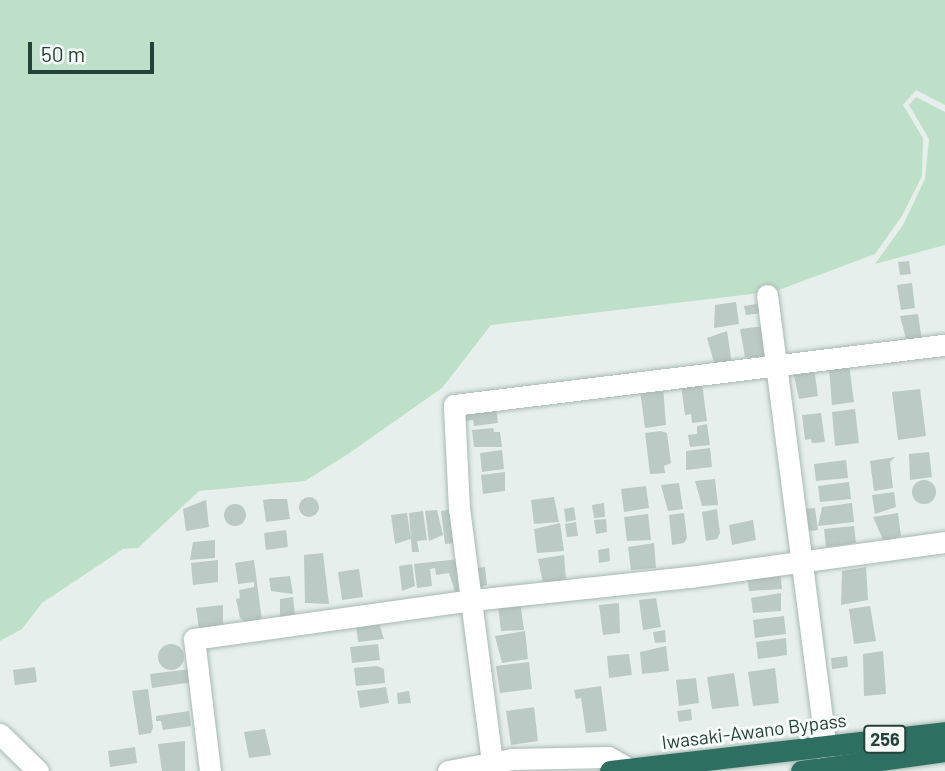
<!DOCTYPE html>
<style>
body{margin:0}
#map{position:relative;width:945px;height:771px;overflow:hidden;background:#e6efeb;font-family:Barlow,sans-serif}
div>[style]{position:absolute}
.green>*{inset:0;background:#bfe0c8}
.building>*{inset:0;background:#bbcac4}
.round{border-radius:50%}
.roads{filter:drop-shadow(0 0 2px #a8b8b2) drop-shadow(0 0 2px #a8b8b2)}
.minor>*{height:21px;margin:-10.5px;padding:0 10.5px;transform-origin:10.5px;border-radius:10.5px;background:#fff}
.highway>*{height:21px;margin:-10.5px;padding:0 10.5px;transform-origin:10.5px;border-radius:10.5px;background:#2f6f62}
span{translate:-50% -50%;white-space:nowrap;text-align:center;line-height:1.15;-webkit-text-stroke:6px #f7fbf9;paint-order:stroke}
.shield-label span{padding:2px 5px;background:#f7fbf9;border:2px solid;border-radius:5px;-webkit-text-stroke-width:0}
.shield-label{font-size:18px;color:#24423a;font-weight:700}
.street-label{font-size:19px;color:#24423a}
.scale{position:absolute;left:28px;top:42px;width:126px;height:32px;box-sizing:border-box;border:4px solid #24423a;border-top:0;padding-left:9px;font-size:21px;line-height:24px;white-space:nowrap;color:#24423a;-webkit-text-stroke:5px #f7fbf9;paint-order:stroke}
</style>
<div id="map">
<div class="green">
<i style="clip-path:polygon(0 0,945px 0,945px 105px,916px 90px,903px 105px,923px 138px,922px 176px,902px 216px,875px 254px,776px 291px,491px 325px,442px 388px,348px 454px,305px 481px,199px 491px,138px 548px,123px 549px,42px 603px,22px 629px,0 641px)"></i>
<i style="clip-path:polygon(916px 97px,945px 112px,945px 245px,875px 264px,903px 225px,925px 179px,929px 139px,909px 105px)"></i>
</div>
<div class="building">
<i style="clip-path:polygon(909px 261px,911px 274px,900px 275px,898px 262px)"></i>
<i style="clip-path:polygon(912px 283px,915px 308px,901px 310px,897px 285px)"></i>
<i style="clip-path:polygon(736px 302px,739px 324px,714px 328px,715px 305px)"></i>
<i style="clip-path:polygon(761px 303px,762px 313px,746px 315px,744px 306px)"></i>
<i style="clip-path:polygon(918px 314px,922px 341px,907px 343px,900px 316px)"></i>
<i style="clip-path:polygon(764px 326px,769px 358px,745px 357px,740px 329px)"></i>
<i style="clip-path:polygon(727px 331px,732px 364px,715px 366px,707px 338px)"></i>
<i style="clip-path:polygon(849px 365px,854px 402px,832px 405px,829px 368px)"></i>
<i style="clip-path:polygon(814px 368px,818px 396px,799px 399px,793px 371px)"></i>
<i style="clip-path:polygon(702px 383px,707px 421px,692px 423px,691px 414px,685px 415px,681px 385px)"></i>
<i style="clip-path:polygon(663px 387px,666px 425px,645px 428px,640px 390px)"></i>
<i style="clip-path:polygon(920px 389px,926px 436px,898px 440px,892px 392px)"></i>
<i style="clip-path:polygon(496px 407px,498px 423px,474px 426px,473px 420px,465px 421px,463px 410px)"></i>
<i style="clip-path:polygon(855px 409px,859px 443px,835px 446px,832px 412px)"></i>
<i style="clip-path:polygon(821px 413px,825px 442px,812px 443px,811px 439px,805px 440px,802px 415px)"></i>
<i style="clip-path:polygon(707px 424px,710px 445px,690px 447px,688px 435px,697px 434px,697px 426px)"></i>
<i style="clip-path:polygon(493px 428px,494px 432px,500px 432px,502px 447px,474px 447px,472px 430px)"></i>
<i style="clip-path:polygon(661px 431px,667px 433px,671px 463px,664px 466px,665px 473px,650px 474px,645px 433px)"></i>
<i style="clip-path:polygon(710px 448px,712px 467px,686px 470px,686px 451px)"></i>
<i style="clip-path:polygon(502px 450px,504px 469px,482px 472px,480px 453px)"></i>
<i style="clip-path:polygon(929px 452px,932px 477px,910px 480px,909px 454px)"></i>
<i style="clip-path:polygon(895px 457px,890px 462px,893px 488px,874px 491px,870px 461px)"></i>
<i style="clip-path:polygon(846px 460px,848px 478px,816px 481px,814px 464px)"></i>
<i style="clip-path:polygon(505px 472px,505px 491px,483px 494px,481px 475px)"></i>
<i style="clip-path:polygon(715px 479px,718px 505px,702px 506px,695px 481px)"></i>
<i class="round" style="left:912px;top:480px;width:24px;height:24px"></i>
<i style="clip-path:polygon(849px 482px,851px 499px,820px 502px,818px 486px)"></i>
<i style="clip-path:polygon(679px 483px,683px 509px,668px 511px,661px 485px)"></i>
<i style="clip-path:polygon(646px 486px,649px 508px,624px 512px,621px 489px)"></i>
<i style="clip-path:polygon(894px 492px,896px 507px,875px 514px,872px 495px)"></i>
<i class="round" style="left:299px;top:497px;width:20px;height:20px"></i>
<i style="clip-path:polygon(554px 497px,559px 522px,534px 524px,531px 500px)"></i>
<i style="clip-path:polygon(270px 499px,287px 499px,290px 519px,266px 522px,263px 500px)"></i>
<i style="clip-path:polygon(206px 500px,209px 527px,186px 531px,183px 509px)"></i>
<i style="clip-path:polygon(604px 503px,605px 517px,594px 518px,592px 505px)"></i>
<i style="clip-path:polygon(852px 503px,854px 522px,818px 526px,822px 507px)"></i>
<i class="round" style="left:224px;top:504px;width:22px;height:22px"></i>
<i style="clip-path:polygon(574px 507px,576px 520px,566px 522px,564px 509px)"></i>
<i style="clip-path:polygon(815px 508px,818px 530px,805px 532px,803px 509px)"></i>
<i style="clip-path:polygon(455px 509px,458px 543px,445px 544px,441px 511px)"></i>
<i style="clip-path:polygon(717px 509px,720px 533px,717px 539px,706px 541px,702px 512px)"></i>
<i style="clip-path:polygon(437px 510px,443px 535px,429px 541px,425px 511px)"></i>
<i style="clip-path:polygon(423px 511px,427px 540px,417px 541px,419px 552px,412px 552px,409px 513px)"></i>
<i style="clip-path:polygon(407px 513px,411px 539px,395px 544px,391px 515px)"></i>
<i style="clip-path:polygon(684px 513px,687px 538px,684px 543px,672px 545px,669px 515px)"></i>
<i style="clip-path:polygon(898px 513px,901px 536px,884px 542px,873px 517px)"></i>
<i style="clip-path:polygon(648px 514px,651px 540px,627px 541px,624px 517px)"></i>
<i style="clip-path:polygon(606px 519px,607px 532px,596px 534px,594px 520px)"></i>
<i style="clip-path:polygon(753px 520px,756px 540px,732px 545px,729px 525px)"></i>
<i style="clip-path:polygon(576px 522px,578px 536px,567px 537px,565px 524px)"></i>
<i style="clip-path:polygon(560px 523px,564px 551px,537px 553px,534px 529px)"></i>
<i style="clip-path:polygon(854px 526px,856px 543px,826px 547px,824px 529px)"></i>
<i style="clip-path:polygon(286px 530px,288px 547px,266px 550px,264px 533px)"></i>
<i style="clip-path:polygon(215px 540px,215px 558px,190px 560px,193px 542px)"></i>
<i style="clip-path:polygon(654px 543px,656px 568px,631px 570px,628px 547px)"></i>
<i style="clip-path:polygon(609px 548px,610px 561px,599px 563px,598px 550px)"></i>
<i style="clip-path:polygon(323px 553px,329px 604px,305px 603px,304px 555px)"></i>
<i style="clip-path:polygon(564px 555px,566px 580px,543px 583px,538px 559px)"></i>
<i style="clip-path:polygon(459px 559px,466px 594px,456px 595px,449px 573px,436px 575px,435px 568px,430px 569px,432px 586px,417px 588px,414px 564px)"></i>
<i style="clip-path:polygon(218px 560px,218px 582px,193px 585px,191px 563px)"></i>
<i style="clip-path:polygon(254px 560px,262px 621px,247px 623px,240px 618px,236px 599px,240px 598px,239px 590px,254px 587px,254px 582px,238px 584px,235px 563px)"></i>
<i style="clip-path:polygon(412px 564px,415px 586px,402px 591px,399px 566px)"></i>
<i style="clip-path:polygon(485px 567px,487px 585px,479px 587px,476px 568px)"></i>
<i style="clip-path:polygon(866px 567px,868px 600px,841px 605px,842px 571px)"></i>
<i style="clip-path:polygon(359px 569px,363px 597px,342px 600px,338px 572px)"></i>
<i style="clip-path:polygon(780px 571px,782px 589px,749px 591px,747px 575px)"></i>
<i style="clip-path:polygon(290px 576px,293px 594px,271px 591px,269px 578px)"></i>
<i style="clip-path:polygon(781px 593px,781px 611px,753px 613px,751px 598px)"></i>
<i style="clip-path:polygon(293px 597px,295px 615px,280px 617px,280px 599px)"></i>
<i style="clip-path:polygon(656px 598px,661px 627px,643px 630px,639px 600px)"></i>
<i style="clip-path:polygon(520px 601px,524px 630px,501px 631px,498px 606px)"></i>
<i style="clip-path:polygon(619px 603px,620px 633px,603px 635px,599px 605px)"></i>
<i style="clip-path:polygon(223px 605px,223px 625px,199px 629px,196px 608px)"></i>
<i style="clip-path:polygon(870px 606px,876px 641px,854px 644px,849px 609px)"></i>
<i style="clip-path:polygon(784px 616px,786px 634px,755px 638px,753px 620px)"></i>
<i style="clip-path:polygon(378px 620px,384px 639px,358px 642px,356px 623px)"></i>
<i style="clip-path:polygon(665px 630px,666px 642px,655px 643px,653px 632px)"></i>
<i style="clip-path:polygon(525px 631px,528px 659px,502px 663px,495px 636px)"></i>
<i style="clip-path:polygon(786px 638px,787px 655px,758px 659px,756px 642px)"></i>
<i style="clip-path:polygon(378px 644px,380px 660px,352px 663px,350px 647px)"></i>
<i class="round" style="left:158px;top:644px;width:26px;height:26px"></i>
<i style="clip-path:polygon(666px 646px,669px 671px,642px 674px,640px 652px)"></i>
<i style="clip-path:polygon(883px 651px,886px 694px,864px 696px,863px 654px)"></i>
<i style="clip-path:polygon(629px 654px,632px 675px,609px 678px,607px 656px)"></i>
<i style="clip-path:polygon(847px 656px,848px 667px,832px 669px,831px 658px)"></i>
<i style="clip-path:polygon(529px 662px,532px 689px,500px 693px,496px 666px)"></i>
<i style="clip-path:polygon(377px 666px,384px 669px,385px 683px,356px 686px,354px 668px)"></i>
<i style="clip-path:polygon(35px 667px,37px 682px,15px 685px,13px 670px)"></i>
<i style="clip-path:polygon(775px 668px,779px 703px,753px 706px,748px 672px)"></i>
<i style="clip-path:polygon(191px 669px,193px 682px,152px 688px,150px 674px)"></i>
<i style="clip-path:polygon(734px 673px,739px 706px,712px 709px,707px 677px)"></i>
<i style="clip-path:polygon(696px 678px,699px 703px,679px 706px,676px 680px)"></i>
<i style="clip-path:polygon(601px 686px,607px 731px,586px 733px,581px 698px,576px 699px,574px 690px)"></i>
<i style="clip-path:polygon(386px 687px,389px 703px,360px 708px,357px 691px)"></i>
<i style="clip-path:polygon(148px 689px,153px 727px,151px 733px,139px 735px,132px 691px)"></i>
<i style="clip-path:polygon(409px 691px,411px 703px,398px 704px,397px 693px)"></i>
<i style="clip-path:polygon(534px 707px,538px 741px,511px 745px,506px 711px)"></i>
<i style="clip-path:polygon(691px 709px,692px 720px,679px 722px,677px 711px)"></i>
<i style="clip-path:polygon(189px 711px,191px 726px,163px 730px,161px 721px,156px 721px,156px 716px)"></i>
<i style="clip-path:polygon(265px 729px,271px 755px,249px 758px,244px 732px)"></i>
<i style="clip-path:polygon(185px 741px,185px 771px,162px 771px,158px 744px)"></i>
<i style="clip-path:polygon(135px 747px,137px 763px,110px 767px,108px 751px)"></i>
</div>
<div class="roads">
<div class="minor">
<i style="left:767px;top:295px;width:471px;rotate:82.6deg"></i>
<i style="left:0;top:734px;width:53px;rotate:44.2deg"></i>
<i style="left:492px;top:762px;width:255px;rotate:-97.4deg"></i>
<i style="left:459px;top:509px;width:104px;rotate:-92.8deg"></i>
<i style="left:454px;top:405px;width:495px;rotate:-7deg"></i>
<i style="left:210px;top:771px;width:133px;rotate:-96.9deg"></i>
<i style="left:194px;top:639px;width:282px;rotate:-8deg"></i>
<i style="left:473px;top:600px;width:218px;rotate:-6.1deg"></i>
<i style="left:690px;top:577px;width:257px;rotate:-7.8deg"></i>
<i style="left:448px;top:771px;width:65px;rotate:-10.6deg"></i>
<i style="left:512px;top:759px;width:96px;rotate:-1.2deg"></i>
<i style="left:608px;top:757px;width:23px;rotate:29deg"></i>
</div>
<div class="highway">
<i style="left:610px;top:771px;width:337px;rotate:-6.6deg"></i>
<i style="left:801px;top:771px;width:145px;rotate:-7.9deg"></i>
</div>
</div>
<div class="shield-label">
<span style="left:885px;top:739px">256</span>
</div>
<div class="street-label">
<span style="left:754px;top:731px;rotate:-7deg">Iwasaki-Awano Bypass</span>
</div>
<div class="scale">50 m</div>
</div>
